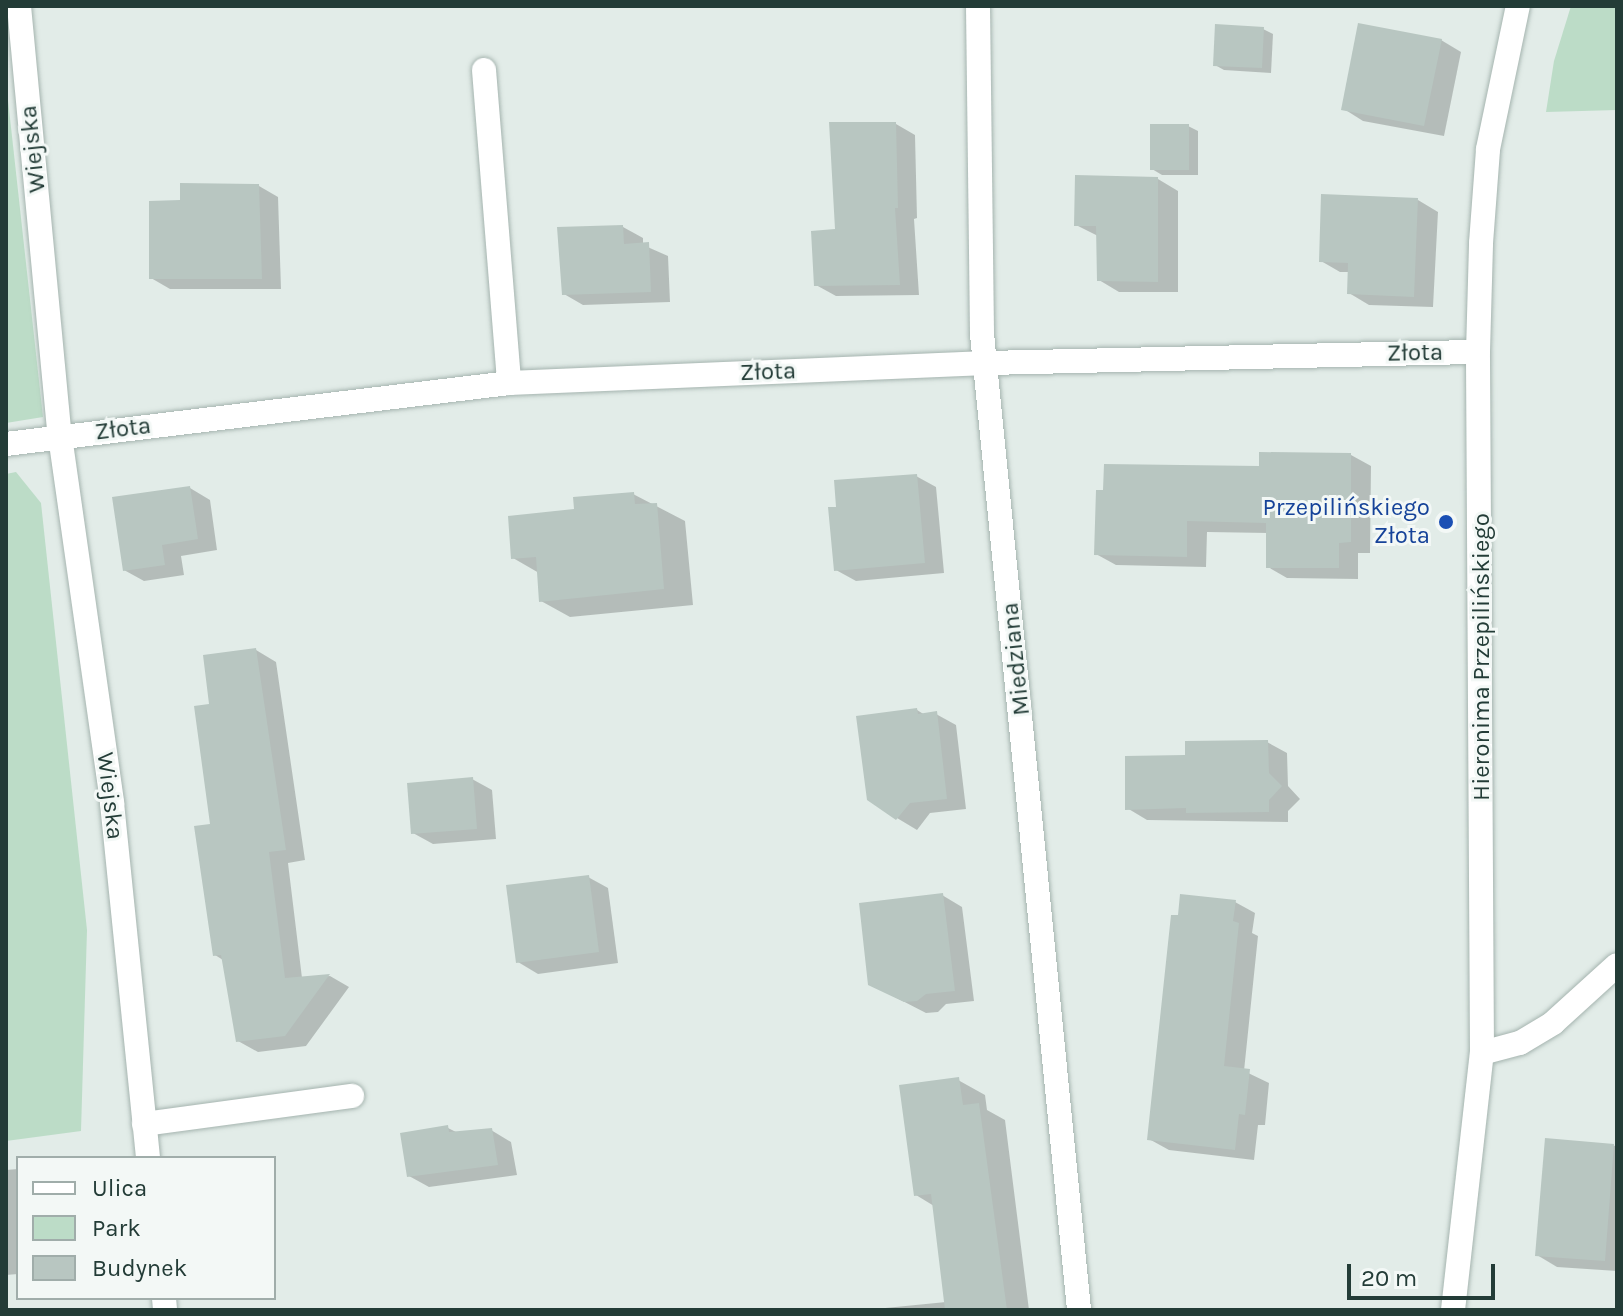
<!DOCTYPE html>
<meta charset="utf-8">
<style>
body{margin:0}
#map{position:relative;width:1623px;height:1316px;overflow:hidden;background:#e2ece8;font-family:Karla,sans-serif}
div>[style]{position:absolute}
.green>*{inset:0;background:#bcdcc7}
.shadow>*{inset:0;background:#0003}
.building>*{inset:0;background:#b8c6c1}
.roads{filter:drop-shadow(0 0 2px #a5b4af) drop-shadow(0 0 2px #a5b4af)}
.street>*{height:24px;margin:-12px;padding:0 12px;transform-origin:12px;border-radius:12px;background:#fff}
.secondary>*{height:24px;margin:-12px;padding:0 12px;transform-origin:12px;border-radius:12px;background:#fff}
.dots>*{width:22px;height:22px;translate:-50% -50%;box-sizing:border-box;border:4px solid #f3f8f6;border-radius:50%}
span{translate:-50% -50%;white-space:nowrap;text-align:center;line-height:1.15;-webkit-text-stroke:6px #f3f8f6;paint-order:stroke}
.street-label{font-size:24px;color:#233c37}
.transit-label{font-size:24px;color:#164399}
.right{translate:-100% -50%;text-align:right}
.frame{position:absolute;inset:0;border:8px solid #233c37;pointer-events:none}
.legend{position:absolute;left:16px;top:1156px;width:260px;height:144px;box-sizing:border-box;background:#f3f8f6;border:2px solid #a0adaa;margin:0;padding:10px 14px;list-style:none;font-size:24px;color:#233c37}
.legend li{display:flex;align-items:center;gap:16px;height:40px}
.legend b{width:40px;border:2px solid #a0adaa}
.scale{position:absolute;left:1347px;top:1264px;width:148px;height:36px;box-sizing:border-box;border:4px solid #233c37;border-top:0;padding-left:10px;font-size:24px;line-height:28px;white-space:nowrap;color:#233c37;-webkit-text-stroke:6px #f3f8f6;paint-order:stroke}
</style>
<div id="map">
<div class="green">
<i style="clip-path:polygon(1571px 6px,1617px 6px,1617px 110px,1546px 112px,1554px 61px)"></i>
<i style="clip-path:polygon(6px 82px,43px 417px,6px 423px)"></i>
<i style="clip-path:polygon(16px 472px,41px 503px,87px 930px,81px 1131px,6px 1141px,6px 474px)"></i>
</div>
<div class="shadow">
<i style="clip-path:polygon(1263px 29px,1273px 34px,1271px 73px,1224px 70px,1215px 65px)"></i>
<i style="clip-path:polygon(1441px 40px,1461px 52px,1444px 136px,1363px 121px,1344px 109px)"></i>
<i style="clip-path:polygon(896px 124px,915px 135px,917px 218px,914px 219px,919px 295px,836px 296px,816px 285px,837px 231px)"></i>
<i style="clip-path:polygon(1188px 126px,1198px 131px,1198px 175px,1162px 175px,1152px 169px)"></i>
<i style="clip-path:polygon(1158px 179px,1178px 191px,1178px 292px,1119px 292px,1099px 280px,1098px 236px,1076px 225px)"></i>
<i style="clip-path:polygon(259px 186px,278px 197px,281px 289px,170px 289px,151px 278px,182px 202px)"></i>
<i style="clip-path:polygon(1418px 200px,1438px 212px,1433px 307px,1369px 305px,1349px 293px,1350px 272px,1340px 272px,1321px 261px)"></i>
<i style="clip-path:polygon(623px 227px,643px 238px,643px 245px,668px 256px,670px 302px,583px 305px,564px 294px)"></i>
<i style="clip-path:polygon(1351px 455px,1371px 466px,1370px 553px,1358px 553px,1358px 579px,1287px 578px,1268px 567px,1268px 533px,1207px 532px,1206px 567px,1116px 565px,1096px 554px,1261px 468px)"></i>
<i style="clip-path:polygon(916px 476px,936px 487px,944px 573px,856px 581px,836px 570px)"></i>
<i style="clip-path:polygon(190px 488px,210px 500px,217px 550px,181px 556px,184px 575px,144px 581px,124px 570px)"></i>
<i style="clip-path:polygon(633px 494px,685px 521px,693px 605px,570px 617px,541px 601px,539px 573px,513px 558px,577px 511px)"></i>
<i style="clip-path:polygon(256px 650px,276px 662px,305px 860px,288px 863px,302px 978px,330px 976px,349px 987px,306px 1046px,258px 1052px,238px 1041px,223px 960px,215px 955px,211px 705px)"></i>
<i style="clip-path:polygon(917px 710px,925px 715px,936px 714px,956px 725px,966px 809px,930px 813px,917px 830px,897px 818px)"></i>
<i style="clip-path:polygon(1267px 742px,1287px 753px,1288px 786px,1300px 799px,1288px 811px,1288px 822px,1147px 820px,1127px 808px,1187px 757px)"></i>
<i style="clip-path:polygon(472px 779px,492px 790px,496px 839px,433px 844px,413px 833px)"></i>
<i style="clip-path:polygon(588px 877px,608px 888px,618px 963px,538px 974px,518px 962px)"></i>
<i style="clip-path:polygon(942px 895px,962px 907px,974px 1001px,946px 1004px,938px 1012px,926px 1013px,891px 995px)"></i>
<i style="clip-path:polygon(1235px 902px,1255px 913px,1252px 933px,1258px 936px,1244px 1071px,1269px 1083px,1265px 1125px,1258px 1125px,1254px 1160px,1169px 1150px,1149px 1139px)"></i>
<i style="clip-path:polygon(958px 1080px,985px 1095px,987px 1110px,1005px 1120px,1029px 1310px,865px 1310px,946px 1302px,934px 1206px,916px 1195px)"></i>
<i style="clip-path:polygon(448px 1128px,458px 1133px,491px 1130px,511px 1142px,517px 1175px,429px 1187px,409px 1176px)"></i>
<i style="clip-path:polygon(1547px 1140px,1617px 1146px,1617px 1271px,1557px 1267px,1537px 1255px)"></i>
<i style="clip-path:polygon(18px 1169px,18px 1274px,6px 1275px,6px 1170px)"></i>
</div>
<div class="building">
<i style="clip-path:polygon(1358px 23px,1442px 39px,1424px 126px,1341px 110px)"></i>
<i style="clip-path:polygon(1215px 24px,1264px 27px,1262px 68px,1213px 66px)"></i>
<i style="clip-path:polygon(829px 122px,896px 122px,898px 208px,895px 208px,900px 285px,814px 286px,811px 231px,835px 229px)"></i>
<i style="clip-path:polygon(1150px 124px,1189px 124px,1189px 170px,1150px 170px)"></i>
<i style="clip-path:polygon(1075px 175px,1158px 177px,1158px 282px,1097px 281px,1096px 226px,1074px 226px)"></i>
<i style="clip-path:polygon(180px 183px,259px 184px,262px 279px,149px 279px,149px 201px,180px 200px)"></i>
<i style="clip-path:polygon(1321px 194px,1418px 198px,1414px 297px,1347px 294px,1348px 263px,1319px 262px)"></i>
<i style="clip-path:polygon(623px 225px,624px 244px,649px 242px,651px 292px,562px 295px,557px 227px)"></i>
<i style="clip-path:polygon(1259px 452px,1351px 453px,1351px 542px,1339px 543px,1339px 568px,1266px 568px,1266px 523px,1187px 521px,1187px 557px,1094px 555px,1096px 490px,1103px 490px,1104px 464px,1259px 466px)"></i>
<i style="clip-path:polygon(917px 474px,925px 563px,834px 571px,828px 507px,836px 507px,834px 480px)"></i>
<i style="clip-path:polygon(190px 486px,198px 539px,162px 545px,165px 565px,123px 571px,112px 497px)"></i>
<i style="clip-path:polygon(634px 492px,635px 504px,657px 503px,664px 589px,539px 602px,536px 557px,511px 559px,508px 516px,574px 509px,573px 497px)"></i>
<i style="clip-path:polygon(256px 648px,286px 850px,269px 852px,285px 978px,330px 974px,285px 1036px,236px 1042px,221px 955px,213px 956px,194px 826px,210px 824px,194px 706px,209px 704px,203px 655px)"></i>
<i style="clip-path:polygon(917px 708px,918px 714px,937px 711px,947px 799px,910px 803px,896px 820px,867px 800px,856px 716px)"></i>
<i style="clip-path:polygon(1268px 740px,1269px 773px,1282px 786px,1269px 800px,1269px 812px,1186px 813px,1186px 808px,1125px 810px,1125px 756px,1185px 755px,1185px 741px)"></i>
<i style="clip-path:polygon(473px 777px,477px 829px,411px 834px,407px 783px)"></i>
<i style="clip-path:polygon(589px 875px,599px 952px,516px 963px,506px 885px)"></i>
<i style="clip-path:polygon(943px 893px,955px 991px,926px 994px,917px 1001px,904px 1002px,868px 985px,859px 903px)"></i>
<i style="clip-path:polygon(1180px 894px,1236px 900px,1233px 921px,1239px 923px,1224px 1066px,1250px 1069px,1245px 1115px,1239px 1114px,1235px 1150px,1147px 1140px,1171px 915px,1178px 915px)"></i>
<i style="clip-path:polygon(959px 1077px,963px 1105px,979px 1103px,1007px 1310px,945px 1310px,931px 1194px,914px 1196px,899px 1085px)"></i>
<i style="clip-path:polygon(448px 1125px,449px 1132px,492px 1128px,498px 1165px,407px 1177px,400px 1133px)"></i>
<i style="clip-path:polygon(1545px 1138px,1614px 1144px,1605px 1261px,1535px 1256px)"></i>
</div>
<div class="roads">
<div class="street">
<i style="left:19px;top:6px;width:432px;rotate:84.6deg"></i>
<i style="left:60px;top:436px;width:371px;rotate:81.9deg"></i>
<i style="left:112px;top:803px;width:357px;rotate:84.2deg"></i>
<i style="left:978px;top:6px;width:328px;rotate:89.3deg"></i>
<i style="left:982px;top:334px;width:981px;rotate:84.32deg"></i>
<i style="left:484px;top:70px;width:314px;rotate:85.4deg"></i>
<i style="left:6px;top:444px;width:507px;rotate:-6.91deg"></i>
<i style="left:509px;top:383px;width:478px;rotate:-2.4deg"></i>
<i style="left:987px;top:363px;width:491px;rotate:-1.3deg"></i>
<i style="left:1482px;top:1053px;width:39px;rotate:-15deg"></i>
<i style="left:1520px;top:1043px;width:39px;rotate:-31deg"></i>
<i style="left:1553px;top:1023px;width:86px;rotate:-42.2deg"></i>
<i style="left:144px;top:1124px;width:210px;rotate:-7.7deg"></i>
<i style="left:164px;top:1298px;width:12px;rotate:85deg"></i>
</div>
<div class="secondary">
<i style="left:1453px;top:1310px;width:259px;rotate:-83.6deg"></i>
<i style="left:1482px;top:1053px;width:701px;rotate:-90.33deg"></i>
<i style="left:1478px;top:352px;width:109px;rotate:-88.4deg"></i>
<i style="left:1481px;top:243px;width:94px;rotate:-85.7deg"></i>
<i style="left:1488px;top:149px;width:146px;rotate:-78.2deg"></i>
</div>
</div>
<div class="dots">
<i style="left:1446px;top:522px;background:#1a4fb4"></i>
</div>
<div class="street-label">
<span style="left:33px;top:149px;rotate:-96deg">Wiejska</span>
<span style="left:1415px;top:353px;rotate:-1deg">Złota</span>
<span style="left:768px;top:372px;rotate:-2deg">Złota</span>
<span style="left:123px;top:429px;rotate:-7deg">Złota</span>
<span style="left:1482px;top:657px;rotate:-90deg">Hieronima Przepilińskiego</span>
<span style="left:1016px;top:659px;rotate:-96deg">Miedziana</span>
<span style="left:110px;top:796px;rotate:83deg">Wiejska</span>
</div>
<div class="transit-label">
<span class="right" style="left:1430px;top:522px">Przepilińskiego<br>Złota</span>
</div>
<div class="frame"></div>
<ul class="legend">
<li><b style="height:10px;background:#fff"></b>Ulica</li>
<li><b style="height:22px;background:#bcdcc7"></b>Park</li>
<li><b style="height:22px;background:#b8c6c1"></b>Budynek</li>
</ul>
<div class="scale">20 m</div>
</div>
